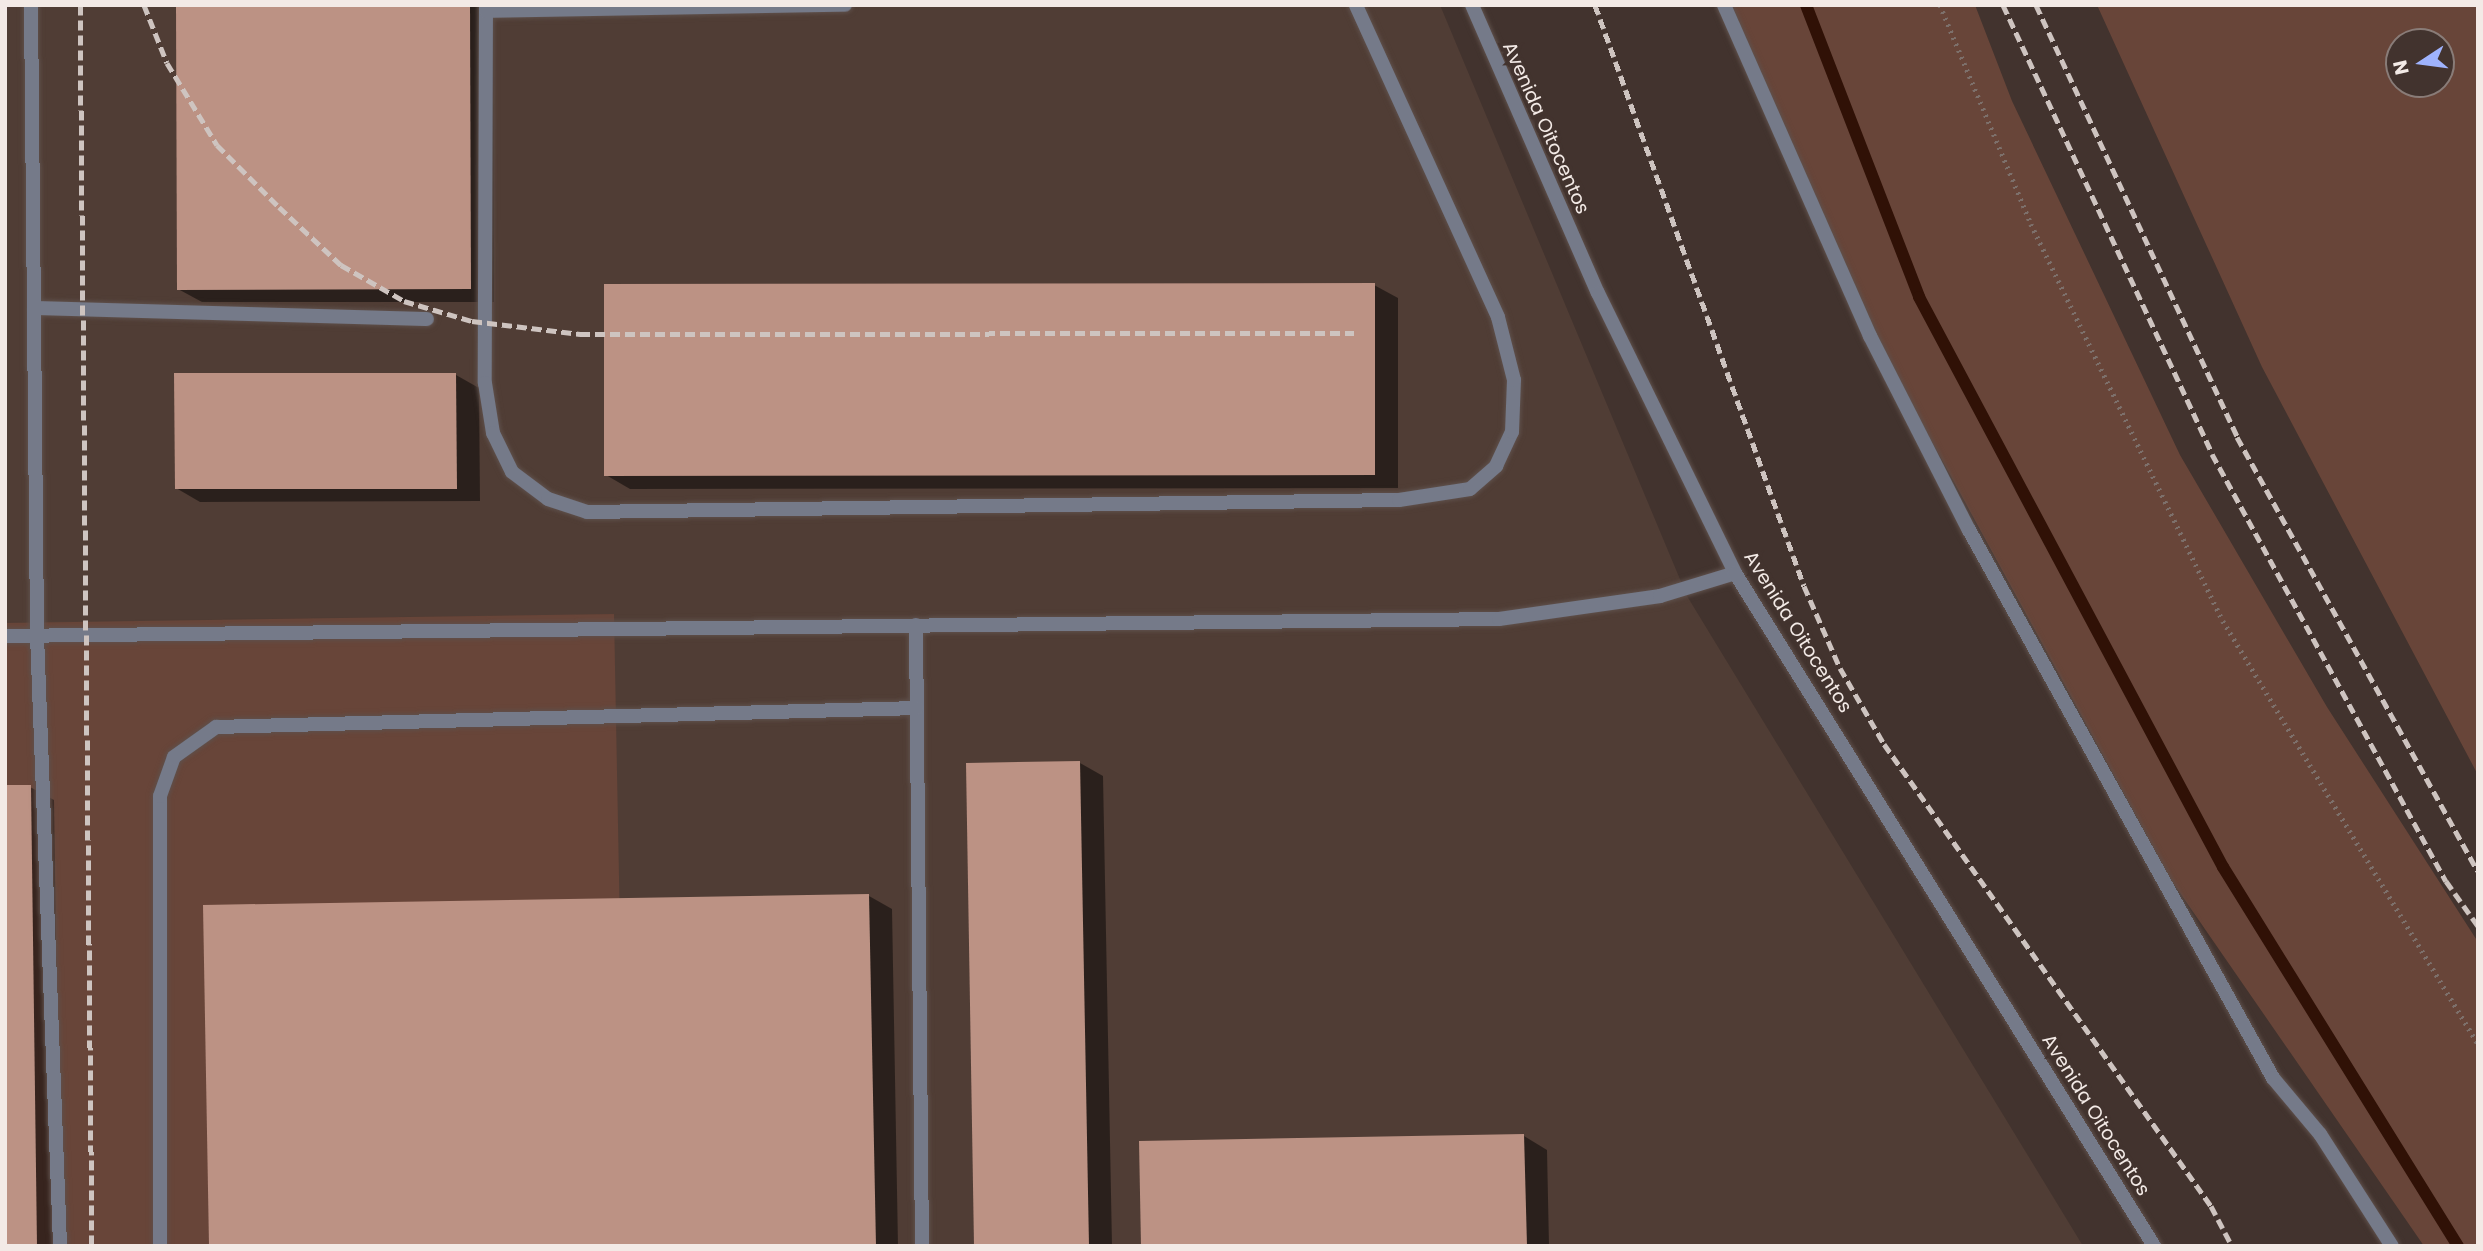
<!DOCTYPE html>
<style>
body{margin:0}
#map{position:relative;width:2483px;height:1251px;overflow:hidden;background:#42332e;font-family:Poppins,sans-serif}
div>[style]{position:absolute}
.built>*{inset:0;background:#503d35}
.green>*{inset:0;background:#684539}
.shadow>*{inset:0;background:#0007}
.stream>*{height:12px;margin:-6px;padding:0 6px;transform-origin:6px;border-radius:6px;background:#301106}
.building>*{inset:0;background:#bc9284}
.path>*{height:4.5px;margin-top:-2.25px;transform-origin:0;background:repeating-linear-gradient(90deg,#7d706b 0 2px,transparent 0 7px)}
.roads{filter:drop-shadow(0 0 2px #5e504b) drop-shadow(0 0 2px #5e504b)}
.service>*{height:14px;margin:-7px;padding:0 7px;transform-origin:7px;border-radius:7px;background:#757a89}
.minor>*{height:14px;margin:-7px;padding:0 7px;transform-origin:7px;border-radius:7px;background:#757a89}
.tertiary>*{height:14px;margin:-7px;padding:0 7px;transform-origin:7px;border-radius:7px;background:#757a89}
.rail>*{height:5px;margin-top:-2.5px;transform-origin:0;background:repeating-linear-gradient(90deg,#cec4c0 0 10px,transparent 0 15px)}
span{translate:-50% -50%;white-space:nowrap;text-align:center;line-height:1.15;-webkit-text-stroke:7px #42332e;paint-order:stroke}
.street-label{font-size:19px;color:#f3eae6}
.frame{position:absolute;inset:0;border:7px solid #f3eae6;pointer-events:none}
.north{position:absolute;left:2385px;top:28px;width:70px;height:70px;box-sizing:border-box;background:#42332e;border:2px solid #897c78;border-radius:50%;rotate:257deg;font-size:19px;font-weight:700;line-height:28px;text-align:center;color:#f3eae6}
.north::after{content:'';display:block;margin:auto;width:24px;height:32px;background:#9fb3fd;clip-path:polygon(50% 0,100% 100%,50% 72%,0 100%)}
</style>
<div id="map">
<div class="built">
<i style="clip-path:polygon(5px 5px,1440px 5px,1687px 596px,2083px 1246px,5px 1246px)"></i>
</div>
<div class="green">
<i style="clip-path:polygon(1732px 5px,1975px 5px,2012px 101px,2180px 455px,2327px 707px,2478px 942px,2478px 1246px,2424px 1246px,2171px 880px,1834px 262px)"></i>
<i style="clip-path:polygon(evenodd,2097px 5px,2478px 5px,2478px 775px,2262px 367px,2097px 5px,2399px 42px,2441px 42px,2441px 84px,2399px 84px,2399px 42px)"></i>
<i style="clip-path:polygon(614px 614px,626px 1246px,5px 1246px,5px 623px)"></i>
</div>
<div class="shadow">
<i style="clip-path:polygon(177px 5px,493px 5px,494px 302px,202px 302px,178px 289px)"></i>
<i style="clip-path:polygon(1374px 285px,1398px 298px,1398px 488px,630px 489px,606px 475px)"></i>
<i style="clip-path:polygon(456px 375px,479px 388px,480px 501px,200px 502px,176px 488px)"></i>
<i style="clip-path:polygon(1080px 763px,1103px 776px,1112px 1246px,976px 1246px)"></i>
<i style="clip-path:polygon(30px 787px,54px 800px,60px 1246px,5px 1246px)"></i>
<i style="clip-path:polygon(869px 896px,892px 909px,898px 1246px,210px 1246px)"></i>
<i style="clip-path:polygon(1524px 1136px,1547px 1150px,1549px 1246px,1143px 1246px)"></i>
</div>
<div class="stream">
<i style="left:1806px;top:5px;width:313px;rotate:68.8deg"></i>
<i style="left:1919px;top:297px;width:646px;rotate:61.93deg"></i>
<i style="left:2223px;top:867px;width:446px;rotate:58.2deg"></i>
</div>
<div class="building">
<i style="clip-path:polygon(176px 5px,470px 5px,471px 289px,177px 290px)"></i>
<i style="clip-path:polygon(1375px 283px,1375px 475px,604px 476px,604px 284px)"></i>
<i style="clip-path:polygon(174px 373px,456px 373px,457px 489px,175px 489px)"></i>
<i style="clip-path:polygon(1080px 761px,1089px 1246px,974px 1246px,966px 763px)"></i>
<i style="clip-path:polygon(5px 785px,31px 785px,37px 1246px,5px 1246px)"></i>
<i style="clip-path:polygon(869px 894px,876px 1246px,209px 1246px,203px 905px)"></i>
<i style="clip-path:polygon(1524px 1134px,1527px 1246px,1141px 1246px,1139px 1141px)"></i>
</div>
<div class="path">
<i style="left:1940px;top:5px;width:237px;rotate:67.4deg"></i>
<i style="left:2031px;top:224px;width:441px;rotate:64.2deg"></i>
<i style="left:2223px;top:621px;width:494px;rotate:58.9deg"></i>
</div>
<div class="roads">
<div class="service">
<i style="left:486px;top:5px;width:378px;rotate:90.2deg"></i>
<i style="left:485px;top:383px;width:51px;rotate:80.9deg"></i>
<i style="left:493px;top:433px;width:43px;rotate:64deg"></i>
<i style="left:512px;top:472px;width:45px;rotate:36.9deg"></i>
<i style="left:548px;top:499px;width:41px;rotate:18.4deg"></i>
<i style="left:587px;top:512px;width:812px;rotate:-0.85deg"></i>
<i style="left:1399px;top:500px;width:72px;rotate:-8.8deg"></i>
<i style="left:1470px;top:489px;width:35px;rotate:-41deg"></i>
<i style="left:1496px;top:466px;width:38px;rotate:-65deg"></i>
<i style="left:1512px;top:432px;width:52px;rotate:-87.8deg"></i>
<i style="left:1514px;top:380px;width:65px;rotate:-104.3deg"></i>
<i style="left:1498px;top:317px;width:343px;rotate:-114.5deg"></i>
<i style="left:486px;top:11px;width:359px;rotate:-1deg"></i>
<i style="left:34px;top:308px;width:393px;rotate:1.6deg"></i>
<i style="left:916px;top:625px;width:621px;rotate:89.45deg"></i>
<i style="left:37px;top:635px;width:611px;rotate:87.84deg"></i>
<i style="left:160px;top:1246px;width:450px;rotate:-90deg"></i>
<i style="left:160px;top:796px;width:41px;rotate:-70.3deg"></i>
<i style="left:174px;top:757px;width:52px;rotate:-35.5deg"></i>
<i style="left:216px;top:727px;width:701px;rotate:-1.55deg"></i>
</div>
<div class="minor">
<i style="left:31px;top:5px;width:630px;rotate:89.45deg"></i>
<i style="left:1724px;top:5px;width:362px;rotate:66.2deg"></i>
<i style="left:1870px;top:336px;width:218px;rotate:63deg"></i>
<i style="left:1969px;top:530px;width:627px;rotate:60.98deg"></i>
<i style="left:2273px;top:1078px;width:73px;rotate:50deg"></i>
<i style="left:2320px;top:1134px;width:133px;rotate:57.3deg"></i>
<i style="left:5px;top:636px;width:1494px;rotate:-0.65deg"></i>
<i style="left:1499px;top:619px;width:163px;rotate:-8.1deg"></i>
<i style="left:1660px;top:596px;width:78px;rotate:-17deg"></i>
</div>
<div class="tertiary">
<i style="left:1472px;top:5px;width:314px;rotate:66.4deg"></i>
<i style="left:1598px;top:293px;width:312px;rotate:63.9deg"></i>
<i style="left:1735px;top:573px;width:793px;rotate:58.09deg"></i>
</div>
</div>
<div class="rail">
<i style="left:80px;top:5px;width:1241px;rotate:89.45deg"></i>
<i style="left:144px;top:5px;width:62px;rotate:68.4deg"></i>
<i style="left:167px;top:63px;width:96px;rotate:58.6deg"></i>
<i style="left:217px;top:145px;width:88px;rotate:45deg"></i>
<i style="left:279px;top:207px;width:85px;rotate:43.1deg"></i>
<i style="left:341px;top:265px;width:73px;rotate:29.7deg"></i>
<i style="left:404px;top:301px;width:71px;rotate:16.4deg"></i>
<i style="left:472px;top:321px;width:109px;rotate:6.9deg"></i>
<i style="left:580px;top:334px;width:774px;rotate:-0.07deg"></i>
<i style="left:1595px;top:5px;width:617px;rotate:70.22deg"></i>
<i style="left:1804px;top:586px;width:90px;rotate:66.3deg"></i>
<i style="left:1840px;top:668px;width:88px;rotate:59.9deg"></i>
<i style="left:1884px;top:744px;width:566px;rotate:54.71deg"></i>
<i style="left:2211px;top:1206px;width:45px;rotate:62.3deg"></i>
<i style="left:2003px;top:5px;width:495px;rotate:65deg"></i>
<i style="left:2212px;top:454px;width:487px;rotate:61.3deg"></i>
<i style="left:2446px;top:881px;width:55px;rotate:54.6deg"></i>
<i style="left:2036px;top:5px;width:476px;rotate:65deg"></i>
<i style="left:2237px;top:437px;width:496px;rotate:61deg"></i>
</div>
<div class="street-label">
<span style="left:1546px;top:128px;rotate:66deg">Avenida Oitocentos</span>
<span style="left:1798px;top:632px;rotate:58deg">Avenida Oitocentos</span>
<span style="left:2096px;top:1115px;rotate:58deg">Avenida Oitocentos</span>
</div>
<div class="frame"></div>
<div class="north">N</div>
</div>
